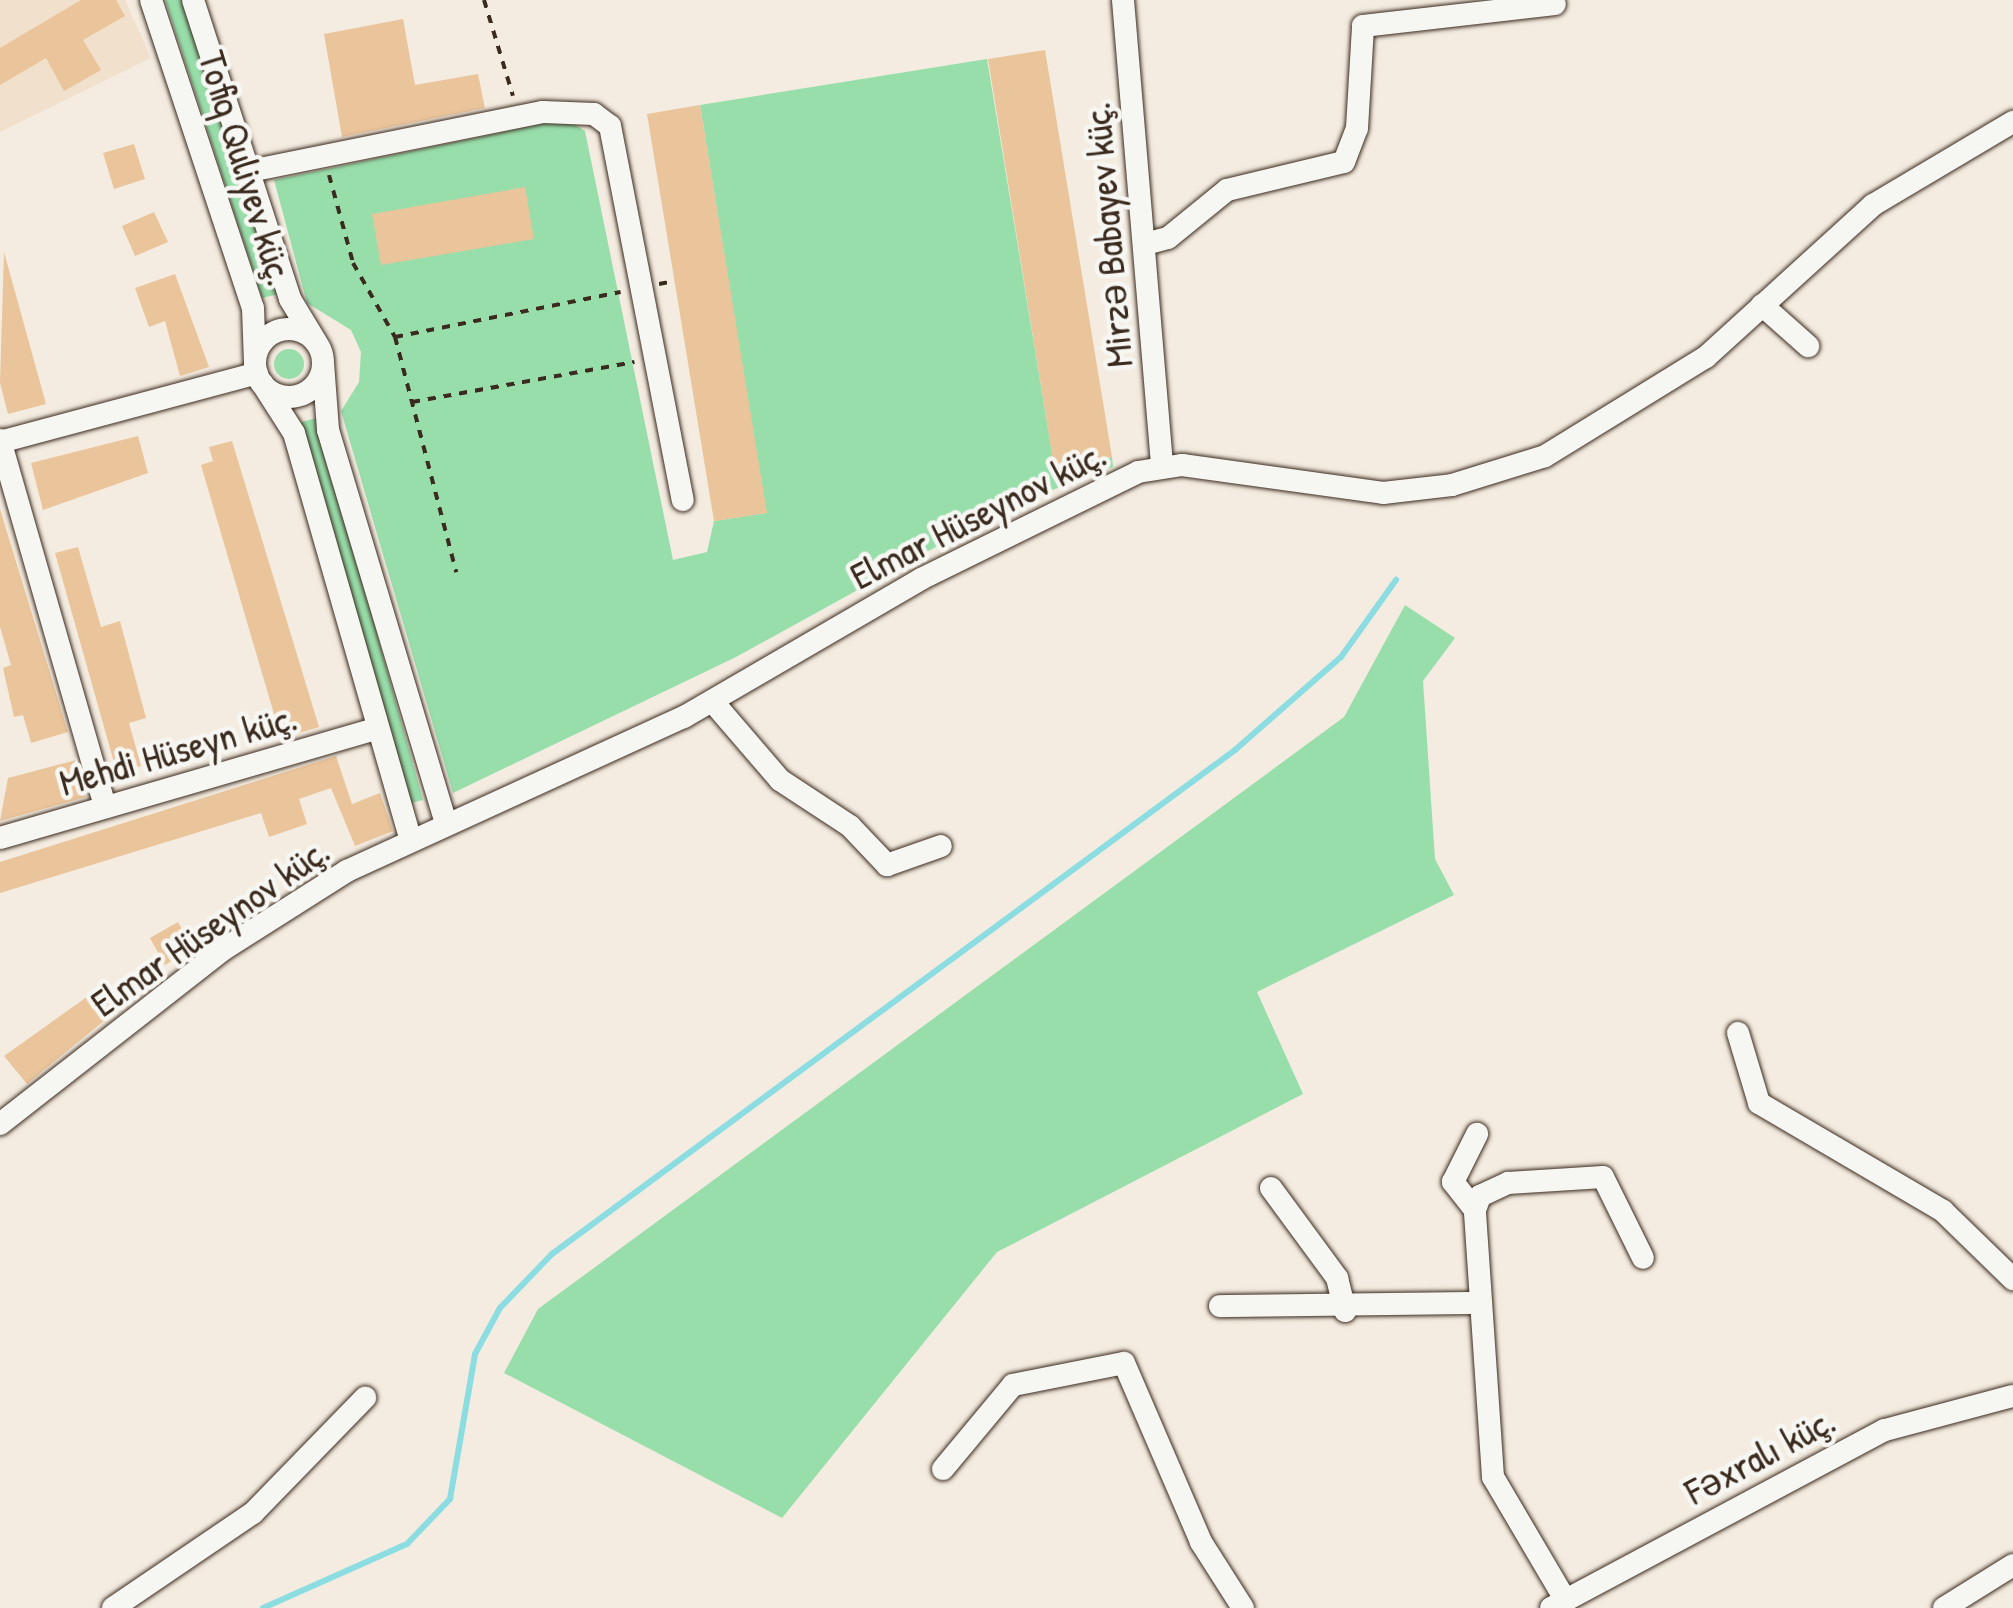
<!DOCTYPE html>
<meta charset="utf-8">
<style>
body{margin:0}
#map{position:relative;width:2013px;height:1608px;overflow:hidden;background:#f4ece0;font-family:"Patrick Hand",sans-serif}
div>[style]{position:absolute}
.built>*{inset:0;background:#f1e0cb}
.green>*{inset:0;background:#98deab}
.round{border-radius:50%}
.stream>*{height:6px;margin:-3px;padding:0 3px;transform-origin:3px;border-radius:3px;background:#8cdde2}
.building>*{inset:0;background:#eac49a}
.path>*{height:4px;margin-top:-2px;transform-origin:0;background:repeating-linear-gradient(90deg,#3b2a1e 0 8px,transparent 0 16px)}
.roads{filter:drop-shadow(0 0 2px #3b2a1e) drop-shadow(0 0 2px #3b2a1e)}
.minor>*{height:22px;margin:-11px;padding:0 11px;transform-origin:11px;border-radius:11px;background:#f6f6f2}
.minor>.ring{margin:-11px;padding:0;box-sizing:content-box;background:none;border:22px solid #f6f6f2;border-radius:50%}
span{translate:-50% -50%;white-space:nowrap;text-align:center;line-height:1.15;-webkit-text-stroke:9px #f6f6f2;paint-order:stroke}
.street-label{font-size:38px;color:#3b2a1e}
</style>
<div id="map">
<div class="built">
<i style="clip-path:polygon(0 0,125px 0,151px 58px,0 132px)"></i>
</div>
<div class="green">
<i style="clip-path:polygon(165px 0,182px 0,279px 294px,262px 298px)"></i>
<i style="clip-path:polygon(987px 59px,1054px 465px,1112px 457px,1113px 467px,1010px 506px,736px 657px,453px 793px,341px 411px,359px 382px,361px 352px,351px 330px,307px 303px,274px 180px,566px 119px,585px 131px,673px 560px,707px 552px,714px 521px,766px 513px,700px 105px)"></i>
<i class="round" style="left:274px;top:349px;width:30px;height:30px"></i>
<i style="clip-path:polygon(317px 418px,423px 800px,408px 804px,301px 422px)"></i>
<i style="clip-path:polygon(1405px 605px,1455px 638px,1423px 681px,1435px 859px,1454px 895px,1257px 992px,1303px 1094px,997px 1252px,782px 1518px,504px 1373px,538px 1309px,1344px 717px)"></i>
</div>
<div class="stream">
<i style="left:263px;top:1608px;width:158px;rotate:-24deg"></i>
<i style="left:407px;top:1544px;width:62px;rotate:-46.3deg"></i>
<i style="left:450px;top:1499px;width:147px;rotate:-80.2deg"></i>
<i style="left:475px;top:1354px;width:52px;rotate:-61.5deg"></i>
<i style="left:500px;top:1308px;width:75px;rotate:-46.1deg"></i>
<i style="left:552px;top:1254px;width:849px;rotate:-36.42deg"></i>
<i style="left:1235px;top:750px;width:141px;rotate:-41.3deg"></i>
<i style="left:1341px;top:657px;width:95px;rotate:-54.5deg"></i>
</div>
<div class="building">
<i style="clip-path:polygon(81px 0,116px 0,125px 16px,83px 40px,101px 70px,64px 91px,46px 58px,0 85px,0 48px)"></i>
<i style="clip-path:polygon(403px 19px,415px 85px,478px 74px,485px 108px,342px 137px,324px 34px)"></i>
<i style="clip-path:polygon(1045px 50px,1112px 457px,1054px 466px,988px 59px)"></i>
<i style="clip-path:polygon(700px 105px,767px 513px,714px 521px,647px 114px)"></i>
<i style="clip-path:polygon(134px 144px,145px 179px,114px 189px,103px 153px)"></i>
<i style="clip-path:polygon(525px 187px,534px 239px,381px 265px,372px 214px)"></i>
<i style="clip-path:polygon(154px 212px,168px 242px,135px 256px,122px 226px)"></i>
<i style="clip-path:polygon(4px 252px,46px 404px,8px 414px,0 383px)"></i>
<i style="clip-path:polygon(175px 274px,209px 367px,180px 376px,165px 321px,149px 327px,135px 288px)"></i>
<i style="clip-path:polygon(138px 436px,148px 473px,43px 510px,31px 463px)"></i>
<i style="clip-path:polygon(232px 441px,319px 727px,281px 738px,201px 465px,213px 461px,209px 447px)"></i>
<i style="clip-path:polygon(0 509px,68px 732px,31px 743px,23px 715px,14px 717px,3px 668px,11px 665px,0 627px)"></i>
<i style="clip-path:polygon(78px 547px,101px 627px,120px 621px,146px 718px,129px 723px,141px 766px,117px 773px,55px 553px)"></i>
<i style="clip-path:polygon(336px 756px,352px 804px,380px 793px,393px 831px,355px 846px,331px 788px,299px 799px,307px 824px,269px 837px,261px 813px,0 893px,0 862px)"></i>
<i style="clip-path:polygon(76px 760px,86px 797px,0 821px,8px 778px)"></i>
<i style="clip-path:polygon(178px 922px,193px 949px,165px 965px,150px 938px)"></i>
<i style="clip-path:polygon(98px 989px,117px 1010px,27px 1084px,4px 1056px)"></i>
</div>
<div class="path">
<i style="left:484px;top:0;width:100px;rotate:73.2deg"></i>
<i style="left:329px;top:175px;width:91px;rotate:74.7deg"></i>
<i style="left:353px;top:263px;width:85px;rotate:60.4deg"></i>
<i style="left:395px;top:337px;width:243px;rotate:75.4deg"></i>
<i style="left:659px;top:284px;width:15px;rotate:-11deg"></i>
<i style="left:395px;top:337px;width:230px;rotate:-11.3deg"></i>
<i style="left:412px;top:402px;width:226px;rotate:-10.2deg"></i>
</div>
<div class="roads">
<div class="minor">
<i style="left:151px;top:0;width:324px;rotate:71.7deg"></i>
<i style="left:253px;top:308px;width:54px;rotate:87.9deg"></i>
<i style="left:193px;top:0;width:314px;rotate:72deg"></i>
<i style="left:290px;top:299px;width:50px;rotate:58.8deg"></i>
<i style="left:1123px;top:0;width:467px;rotate:85.2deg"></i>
<i style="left:250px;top:171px;width:299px;rotate:-11.4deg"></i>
<i style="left:543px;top:112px;width:51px;rotate:2.2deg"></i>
<i style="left:594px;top:114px;width:20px;rotate:37deg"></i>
<i style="left:610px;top:126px;width:381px;rotate:79deg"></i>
<i style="left:1145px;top:244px;width:24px;rotate:-15deg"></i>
<i style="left:1168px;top:238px;width:76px;rotate:-39.1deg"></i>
<i style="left:1227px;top:190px;width:120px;rotate:-13.5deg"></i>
<i style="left:1344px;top:162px;width:36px;rotate:-69deg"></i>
<i style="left:1357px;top:128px;width:102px;rotate:-86.6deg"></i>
<i style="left:1363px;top:26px;width:193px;rotate:-6.5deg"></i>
<i style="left:1762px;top:305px;width:62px;rotate:41.7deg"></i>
<i class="ring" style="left:255px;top:329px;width:46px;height:46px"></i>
<i style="left:323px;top:363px;width:67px;rotate:85.7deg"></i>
<i style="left:328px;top:430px;width:406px;rotate:73.3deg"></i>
<i style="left:262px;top:383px;width:59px;rotate:57.4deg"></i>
<i style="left:294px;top:433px;width:420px;rotate:74deg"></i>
<i style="left:0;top:440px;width:382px;rotate:74deg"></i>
<i style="left:0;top:442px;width:266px;rotate:-15deg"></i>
<i style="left:713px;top:702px;width:103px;rotate:49.3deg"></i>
<i style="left:780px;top:780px;width:84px;rotate:33.3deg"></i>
<i style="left:850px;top:826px;width:54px;rotate:46.5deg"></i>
<i style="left:887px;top:865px;width:57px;rotate:-19.4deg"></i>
<i style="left:0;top:838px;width:391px;rotate:-16.2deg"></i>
<i style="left:1738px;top:1033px;width:73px;rotate:73.3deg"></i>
<i style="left:1759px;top:1103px;width:213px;rotate:30.4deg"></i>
<i style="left:1943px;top:1211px;width:98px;rotate:44.2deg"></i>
<i style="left:0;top:1124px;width:284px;rotate:-38deg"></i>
<i style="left:224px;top:949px;width:146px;rotate:-32.4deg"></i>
<i style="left:347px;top:871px;width:371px;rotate:-24.6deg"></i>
<i style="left:684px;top:717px;width:274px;rotate:-30.2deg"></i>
<i style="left:921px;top:579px;width:242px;rotate:-26.2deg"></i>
<i style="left:1138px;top:472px;width:45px;rotate:-9deg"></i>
<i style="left:1182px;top:465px;width:203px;rotate:7.9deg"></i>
<i style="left:1383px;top:493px;width:69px;rotate:-6.6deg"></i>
<i style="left:1452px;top:485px;width:97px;rotate:-17.3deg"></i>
<i style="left:1545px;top:456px;width:189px;rotate:-31.6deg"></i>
<i style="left:1706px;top:357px;width:226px;rotate:-42.3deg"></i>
<i style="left:1873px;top:205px;width:163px;rotate:-30.7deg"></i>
<i style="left:1271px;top:1188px;width:112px;rotate:53.7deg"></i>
<i style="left:1337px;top:1278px;width:34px;rotate:76deg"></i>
<i style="left:1475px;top:1210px;width:36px;rotate:-128deg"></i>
<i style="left:1453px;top:1182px;width:54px;rotate:-63.4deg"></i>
<i style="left:1220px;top:1306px;width:259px;rotate:-0.7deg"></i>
<i style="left:943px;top:1469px;width:109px;rotate:-50.2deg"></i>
<i style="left:1013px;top:1385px;width:113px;rotate:-11.2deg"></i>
<i style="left:1124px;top:1363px;width:195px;rotate:66.7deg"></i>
<i style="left:1201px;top:1542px;width:78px;rotate:57.5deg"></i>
<i style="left:1566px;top:1601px;width:144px;rotate:-120.5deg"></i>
<i style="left:1493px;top:1477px;width:268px;rotate:-93.9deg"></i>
<i style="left:1475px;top:1210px;width:15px;rotate:-70deg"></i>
<i style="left:1480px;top:1196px;width:31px;rotate:-25deg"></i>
<i style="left:1508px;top:1183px;width:95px;rotate:-3.6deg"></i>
<i style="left:1603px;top:1177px;width:90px;rotate:63.7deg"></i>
<i style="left:113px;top:1608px;width:169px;rotate:-34.2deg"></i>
<i style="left:253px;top:1513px;width:161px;rotate:-45.8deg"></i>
<i style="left:1551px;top:1608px;width:378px;rotate:-28.1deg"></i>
<i style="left:1885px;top:1430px;width:132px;rotate:-14.9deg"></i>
<i style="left:1944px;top:1608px;width:81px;rotate:-31.9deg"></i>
</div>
</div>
<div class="street-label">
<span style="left:246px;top:168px;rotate:73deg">Tofiq Quliyev küç.</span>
<span style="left:1108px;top:235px;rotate:-95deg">Mirzə Babayev küç.</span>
<span style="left:978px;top:515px;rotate:-27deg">Elmar Hüseynov küç.</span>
<span style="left:178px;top:750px;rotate:-16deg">Mehdi Hüseyn küç.</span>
<span style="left:210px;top:927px;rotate:-35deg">Elmar Hüseynov küç.</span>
<span style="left:1760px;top:1456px;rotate:-28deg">Fəxralı küç.</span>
</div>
</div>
